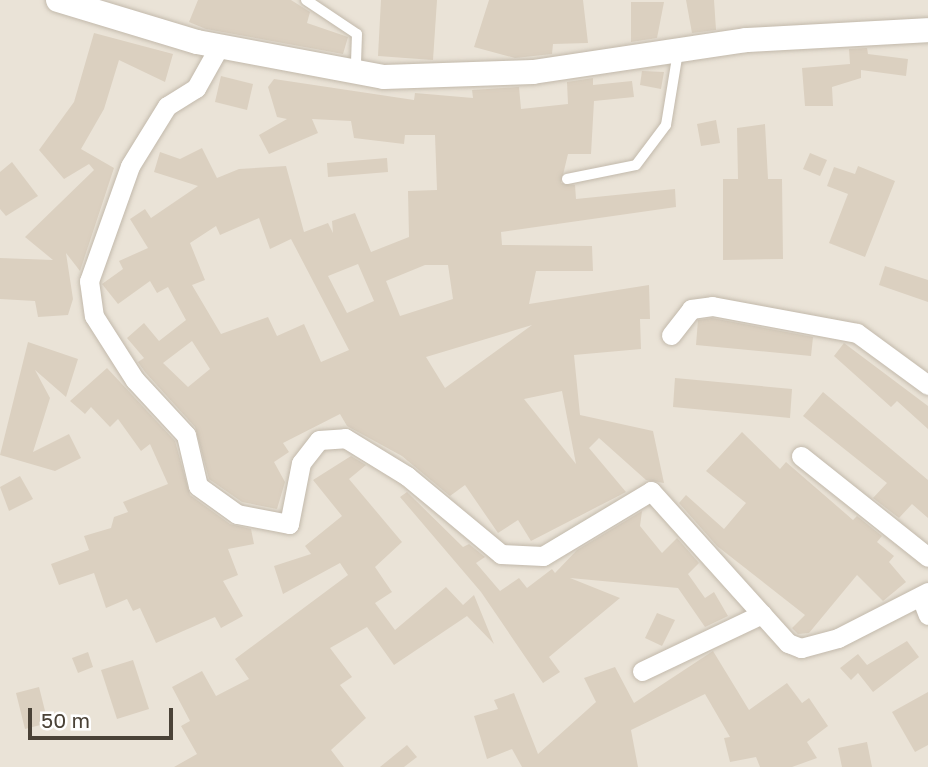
<!DOCTYPE html>
<style>
body{margin:0}
#map{position:relative;width:928px;height:767px;overflow:hidden;background:#f5f1e9;font-family:"Golos Text",sans-serif}
div>[style]{position:absolute}
.residential>*{inset:0;background:#eae3d7}
.building>*{inset:0;background:#dbd0c0}
.roads{filter:drop-shadow(0 0 2px #c2b9ab) drop-shadow(0 0 2px #c2b9ab)}
.service>*{height:10px;margin:-5px;padding:0 5px;transform-origin:5px;border-radius:5px;background:#fff}
.minor>*{height:19px;margin:-9.5px;padding:0 9.5px;transform-origin:9.5px;border-radius:9.5px;background:#fff}
.tertiary>*{height:24px;margin:-12px;padding:0 12px;transform-origin:12px;border-radius:12px;background:#fff}
span{translate:-50% -50%;white-space:nowrap;text-align:center;line-height:1.15;-webkit-text-stroke:7px #fff;paint-order:stroke}
.scale{position:absolute;left:28px;top:708px;width:145px;height:32px;box-sizing:border-box;border:4px solid #4a4237;border-top:0;padding-left:9px;font-size:21px;line-height:24px;white-space:nowrap;color:#4a4237;-webkit-text-stroke:5px #fff;paint-order:stroke}
</style>
<div id="map">
<div class="residential">
<i style="clip-path:polygon(0 0,928px 0,928px 767px,0 767px)"></i>
</div>
<div class="building">
<i style="clip-path:polygon(198px 0,291px 0,310px 12px,307px 23px,348px 37px,343px 54px,206px 29px,189px 22px)"></i>
<i style="clip-path:polygon(381px 0,437px 0,433px 60px,378px 56px)"></i>
<i style="clip-path:polygon(489px 0,583px 0,588px 43px,553px 44px,552px 54px,515px 58px,474px 47px)"></i>
<i style="clip-path:polygon(686px 0,714px 0,716px 30px,692px 33px)"></i>
<i style="clip-path:polygon(631px 2px,664px 2px,657px 38px,631px 42px)"></i>
<i style="clip-path:polygon(94px 33px,173px 54px,165px 82px,119px 60px,104px 109px,81px 149px,114px 168px,80px 271px,66px 253px,73px 299px,68px 315px,38px 317px,35px 301px,0 299px,0 258px,53px 260px,25px 237px,94px 170px,89px 164px,64px 179px,39px 150px,74px 102px)"></i>
<i style="clip-path:polygon(867px 48px,868px 54px,908px 59px,906px 76px,861px 70px,861px 78px,832px 87px,833px 106px,805px 106px,802px 68px,850px 64px,849px 49px)"></i>
<i style="clip-path:polygon(642px 71px,664px 72px,661px 89px,640px 85px)"></i>
<i style="clip-path:polygon(221px 76px,253px 84px,247px 110px,215px 102px)"></i>
<i style="clip-path:polygon(evenodd,593px 78px,593px 85px,632px 81px,634px 97px,594px 101px,591px 154px,568px 154px,561px 183px,575px 185px,576px 199px,675px 189px,676px 207px,501px 232px,502px 245px,592px 246px,593px 271px,536px 271px,529px 304px,649px 285px,650px 319px,640px 319px,641px 349px,574px 355px,580px 415px,653px 431px,664px 483px,646px 480px,599px 438px,589px 448px,626px 492px,531px 541px,518px 520px,498px 533px,465px 485px,450px 496px,402px 456px,347px 426px,340px 414px,283px 443px,289px 452px,274px 462px,285px 482px,277px 509px,242px 502px,209px 479px,195px 427px,145px 372px,138px 362px,144px 358px,127px 338px,144px 323px,159px 341px,186px 320px,168px 287px,157px 293px,150px 281px,118px 304px,102px 284px,123px 269px,119px 261px,148px 248px,130px 219px,145px 209px,151px 218px,198px 186px,154px 172px,160px 152px,180px 159px,202px 148px,217px 178px,239px 169px,286px 166px,304px 232px,328px 223px,333px 233px,332px 221px,355px 213px,371px 252px,409px 237px,408px 191px,437px 190px,435px 135px,405px 135px,404px 144px,354px 138px,351px 121px,312px 119px,318px 133px,269px 154px,259px 135px,287px 119px,277px 117px,268px 87px,274px 79px,414px 100px,415px 93px,473px 98px,472px 90px,519px 87px,521px 109px,568px 104px,567px 82px,593px 78px,259px 218px,270px 249px,291px 239px,349px 350px,321px 362px,304px 324px,277px 336px,268px 317px,221px 334px,192px 285px,205px 280px,190px 243px,216px 226px,220px 235px,259px 218px,593px 78px,358px 264px,374px 301px,347px 313px,328px 276px,358px 264px,593px 78px,425px 265px,448px 265px,453px 299px,400px 316px,386px 281px,425px 265px,593px 78px,532px 325px,445px 388px,426px 357px,532px 325px,593px 78px,192px 341px,210px 369px,188px 387px,163px 363px,192px 341px,593px 78px,562px 391px,566px 412px,576px 464px,524px 399px,562px 391px)"></i>
<i style="clip-path:polygon(716px 120px,720px 143px,701px 146px,697px 124px)"></i>
<i style="clip-path:polygon(765px 124px,768px 179px,782px 179px,783px 259px,723px 260px,723px 179px,738px 179px,737px 128px)"></i>
<i style="clip-path:polygon(810px 153px,827px 160px,820px 176px,803px 169px)"></i>
<i style="clip-path:polygon(387px 158px,388px 172px,328px 177px,327px 163px)"></i>
<i style="clip-path:polygon(12px 162px,38px 196px,6px 216px,0 209px,0 172px)"></i>
<i style="clip-path:polygon(858px 166px,895px 181px,865px 257px,829px 243px,848px 194px,827px 186px,834px 167px,855px 174px)"></i>
<i style="clip-path:polygon(885px 266px,928px 280px,928px 302px,879px 285px)"></i>
<i style="clip-path:polygon(712px 318px,813px 337px,811px 356px,696px 345px,698px 320px)"></i>
<i style="clip-path:polygon(28px 342px,78px 359px,66px 397px,35px 370px,50px 398px,33px 452px,69px 434px,81px 458px,55px 471px,0 455px)"></i>
<i style="clip-path:polygon(844px 343px,928px 406px,928px 429px,897px 401px,891px 407px,834px 356px)"></i>
<i style="clip-path:polygon(107px 368px,175px 441px,190px 495px,230px 524px,251px 529px,254px 544px,228px 549px,238px 575px,223px 581px,243px 616px,221px 628px,215px 617px,156px 643px,140px 608px,133px 611px,127px 599px,106px 608px,94px 573px,59px 585px,51px 564px,89px 550px,84px 536px,111px 528px,114px 517px,128px 512px,123px 502px,168px 484px,150px 444px,141px 451px,118px 419px,110px 427px,91px 407px,85px 414px,70px 401px)"></i>
<i style="clip-path:polygon(675px 378px,792px 389px,790px 418px,673px 407px)"></i>
<i style="clip-path:polygon(823px 392px,928px 480px,928px 518px,912px 504px,899px 518px,873px 498px,887px 483px,803px 416px)"></i>
<i style="clip-path:polygon(742px 432px,780px 469px,786px 462px,853px 520px,857px 516px,882px 536px,877px 542px,894px 556px,889px 562px,906px 582px,883px 601px,857px 575px,809px 633px,798px 634px,792px 628px,805px 615px,717px 546px,679px 503px,686px 495px,724px 529px,746px 503px,706px 471px)"></i>
<i style="clip-path:polygon(351px 456px,366px 465px,349px 479px,402px 542px,375px 567px,392px 592px,375px 603px,395px 630px,446px 587px,463px 605px,474px 595px,494px 644px,467px 616px,394px 665px,367px 627px,330px 648px,352px 677px,340px 685px,366px 718px,331px 750px,344px 767px,174px 767px,197px 754px,181px 726px,190px 721px,172px 687px,202px 671px,216px 696px,249px 679px,235px 659px,348px 575px,340px 563px,283px 594px,274px 566px,311px 554px,305px 546px,342px 516px,313px 480px)"></i>
<i style="clip-path:polygon(20px 476px,33px 499px,9px 511px,0 487px)"></i>
<i style="clip-path:polygon(407px 492px,463px 547px,469px 544px,485px 557px,476px 563px,500px 591px,519px 578px,527px 588px,552px 569px,555px 573px,577px 550px,642px 511px,640px 526px,662px 553px,677px 538px,699px 563px,688px 574px,705px 598px,714px 592px,728px 616px,705px 627px,678px 588px,570px 578px,620px 598px,549px 657px,560px 672px,543px 683px,481px 592px,400px 497px)"></i>
<i style="clip-path:polygon(657px 613px,675px 620px,662px 646px,645px 638px)"></i>
<i style="clip-path:polygon(907px 641px,919px 657px,873px 692px,858px 673px,851px 680px,840px 668px,858px 654px,867px 665px)"></i>
<i style="clip-path:polygon(713px 651px,749px 710px,787px 683px,802px 703px,809px 698px,828px 726px,807px 742px,817px 758px,792px 767px,760px 767px,756px 757px,730px 762px,724px 738px,730px 737px,705px 694px,631px 730px,638px 767px,522px 767px,512px 749px,487px 759px,474px 716px,498px 709px,494px 700px,514px 693px,538px 754px,596px 702px,584px 678px,615px 667px,634px 703px)"></i>
<i style="clip-path:polygon(88px 652px,93px 667px,78px 673px,72px 658px)"></i>
<i style="clip-path:polygon(133px 660px,149px 709px,117px 719px,101px 670px)"></i>
<i style="clip-path:polygon(39px 687px,48px 723px,25px 729px,16px 693px)"></i>
<i style="clip-path:polygon(928px 692px,928px 745px,915px 752px,892px 712px)"></i>
<i style="clip-path:polygon(867px 742px,872px 767px,842px 767px,838px 748px)"></i>
<i style="clip-path:polygon(407px 745px,417px 757px,404px 767px,380px 767px)"></i>
</div>
<div class="roads">
<div class="service">
<i style="left:306px;top:0;width:61px;rotate:33.7deg"></i>
<i style="left:357px;top:34px;width:36px;rotate:92deg"></i>
<i style="left:567px;top:179px;width:70px;rotate:-11.5deg"></i>
<i style="left:636px;top:165px;width:50px;rotate:-53.1deg"></i>
<i style="left:666px;top:125px;width:74px;rotate:-80.7deg"></i>
</div>
<div class="minor">
<i style="left:219px;top:47px;width:47px;rotate:119.3deg"></i>
<i style="left:196px;top:88px;width:34px;rotate:148deg"></i>
<i style="left:167px;top:106px;width:70px;rotate:121.7deg"></i>
<i style="left:130px;top:166px;width:122px;rotate:109.6deg"></i>
<i style="left:89px;top:281px;width:35px;rotate:82deg"></i>
<i style="left:94px;top:316px;width:76px;rotate:57.4deg"></i>
<i style="left:135px;top:380px;width:75px;rotate:47.2deg"></i>
<i style="left:186px;top:435px;width:52px;rotate:76.8deg"></i>
<i style="left:198px;top:486px;width:48px;rotate:35.7deg"></i>
<i style="left:237px;top:514px;width:53px;rotate:10.9deg"></i>
<i style="left:289px;top:524px;width:62px;rotate:-78.9deg"></i>
<i style="left:301px;top:463px;width:29px;rotate:-52deg"></i>
<i style="left:319px;top:440px;width:26px;rotate:-4deg"></i>
<i style="left:345px;top:438px;width:73px;rotate:31.5deg"></i>
<i style="left:407px;top:476px;width:122px;rotate:39.7deg"></i>
<i style="left:501px;top:554px;width:42px;rotate:2.7deg"></i>
<i style="left:543px;top:556px;width:126px;rotate:-31deg"></i>
<i style="left:651px;top:491px;width:205px;rotate:48deg"></i>
<i style="left:788px;top:643px;width:14px;rotate:21deg"></i>
<i style="left:801px;top:648px;width:38px;rotate:-15deg"></i>
<i style="left:838px;top:638px;width:101px;rotate:-27.1deg"></i>
<i style="left:671px;top:335px;width:33px;rotate:-52deg"></i>
<i style="left:691px;top:309px;width:21px;rotate:-8deg"></i>
<i style="left:712px;top:306px;width:147px;rotate:10.5deg"></i>
<i style="left:857px;top:333px;width:88px;rotate:36.2deg"></i>
<i style="left:801px;top:456px;width:162px;rotate:38.5deg"></i>
<i style="left:921px;top:597px;width:19px;rotate:69deg"></i>
<i style="left:642px;top:671px;width:133px;rotate:-25.4deg"></i>
</div>
<div class="tertiary">
<i style="left:58px;top:0;width:145px;rotate:16.8deg"></i>
<i style="left:197px;top:42px;width:190px;rotate:10.6deg"></i>
<i style="left:384px;top:77px;width:149px;rotate:-1.9deg"></i>
<i style="left:533px;top:72px;width:215px;rotate:-8.5deg"></i>
<i style="left:746px;top:40px;width:182px;rotate:-3.1deg"></i>
</div>
</div>
<div class="scale">50 m</div>
</div>
